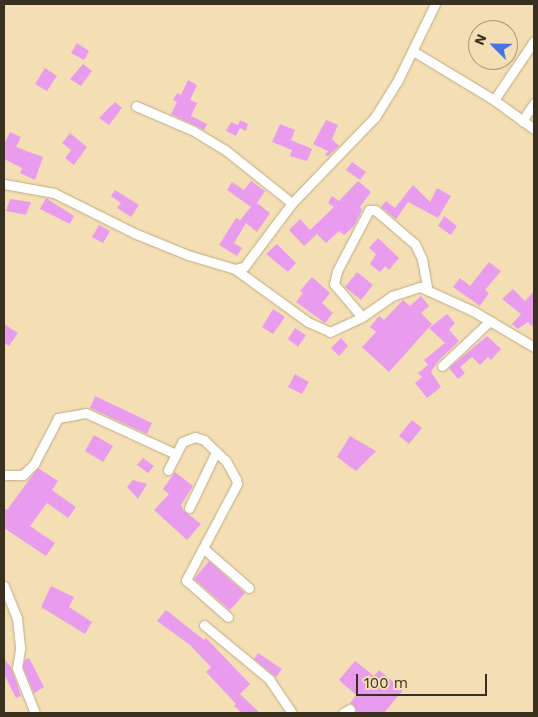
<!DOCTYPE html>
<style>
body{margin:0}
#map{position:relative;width:538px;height:717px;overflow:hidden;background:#f4dfb5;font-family:"Work Sans",sans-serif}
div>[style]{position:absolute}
.building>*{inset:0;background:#e99cee}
.roads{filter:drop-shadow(0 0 1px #beaa81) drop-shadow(0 0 1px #beaa81)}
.minor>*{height:9px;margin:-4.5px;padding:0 4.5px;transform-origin:4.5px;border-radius:4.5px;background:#fff}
span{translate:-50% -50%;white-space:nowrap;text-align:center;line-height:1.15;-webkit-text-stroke:5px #f4dfb5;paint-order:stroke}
.frame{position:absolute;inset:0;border:5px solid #393020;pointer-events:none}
.north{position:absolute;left:468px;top:20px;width:50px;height:50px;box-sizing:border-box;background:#f4dfb5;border:1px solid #a99979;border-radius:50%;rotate:293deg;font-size:14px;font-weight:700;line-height:20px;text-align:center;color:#393020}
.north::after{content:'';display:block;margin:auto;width:18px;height:22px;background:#4574e6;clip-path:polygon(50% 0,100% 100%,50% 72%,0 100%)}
.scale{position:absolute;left:356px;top:674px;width:131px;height:22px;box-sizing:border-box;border:2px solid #393020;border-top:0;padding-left:6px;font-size:15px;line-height:18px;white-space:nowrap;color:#393020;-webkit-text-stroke:4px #f4dfb5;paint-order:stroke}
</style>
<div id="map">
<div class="building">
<i style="clip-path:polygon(77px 43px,89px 51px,84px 60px,71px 53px)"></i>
<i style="clip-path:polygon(83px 64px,92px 71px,81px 86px,70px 79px)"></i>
<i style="clip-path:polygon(45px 68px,57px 76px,47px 91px,35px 84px)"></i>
<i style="clip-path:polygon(188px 80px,197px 85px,190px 100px,197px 103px,191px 116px,207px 124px,204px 130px,171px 114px,177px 102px,173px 100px,177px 93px,181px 95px)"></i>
<i style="clip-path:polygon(115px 102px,122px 108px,109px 125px,99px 118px)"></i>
<i style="clip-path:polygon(240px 120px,248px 124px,246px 131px,240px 128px,236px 136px,226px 131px,231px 122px,238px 125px)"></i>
<i style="clip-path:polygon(326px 120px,338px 125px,332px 139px,339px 146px,328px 156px,325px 155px,328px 151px,313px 144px)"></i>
<i style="clip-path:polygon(280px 124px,295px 130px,291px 140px,312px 149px,307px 161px,290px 156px,292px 150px,272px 142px)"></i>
<i style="clip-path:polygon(10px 132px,21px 137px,16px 147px,43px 157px,35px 180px,20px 173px,22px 168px,4px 159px,4px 144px)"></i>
<i style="clip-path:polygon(70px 133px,87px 147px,74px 165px,65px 158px,71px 150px,62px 143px)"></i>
<i style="clip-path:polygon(352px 162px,366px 172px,360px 180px,346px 170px)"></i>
<i style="clip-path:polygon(251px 181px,265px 191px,257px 203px,270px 213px,257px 232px,246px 223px,234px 243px,242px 248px,237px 256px,219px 245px,236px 218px,240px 220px,251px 207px,227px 190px,232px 182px,244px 190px)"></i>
<i style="clip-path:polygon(358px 181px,371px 192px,360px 207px,362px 210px,354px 226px,344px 235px,339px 231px,326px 243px,317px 234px,304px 246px,289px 230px,300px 219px,310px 230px,334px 207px,328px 203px,332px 196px,339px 201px)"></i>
<i style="clip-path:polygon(413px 185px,430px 202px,437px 188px,451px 196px,438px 218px,408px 202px,396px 219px,381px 207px,386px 201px,395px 208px)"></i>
<i style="clip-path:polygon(115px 190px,139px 205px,131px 217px,117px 208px,121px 203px,111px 196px)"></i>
<i style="clip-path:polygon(46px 198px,74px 216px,70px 224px,40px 209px)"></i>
<i style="clip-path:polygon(10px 199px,31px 202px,26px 215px,6px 211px)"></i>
<i style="clip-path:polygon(444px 216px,457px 226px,451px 235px,438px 226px)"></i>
<i style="clip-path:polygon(99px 225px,110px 231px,103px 243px,92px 237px)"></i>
<i style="clip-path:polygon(378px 238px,399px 258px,389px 270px,385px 266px,380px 272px,370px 264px,376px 254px,369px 248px)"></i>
<i style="clip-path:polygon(277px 244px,296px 263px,288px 272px,266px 254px)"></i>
<i style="clip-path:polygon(489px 262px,501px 271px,485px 290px,489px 293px,480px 306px,453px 287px,460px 278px,470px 286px)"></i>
<i style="clip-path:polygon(357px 272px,373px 285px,361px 300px,345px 287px)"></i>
<i style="clip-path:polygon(312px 277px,330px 293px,322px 303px,333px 313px,325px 323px,296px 302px,303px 293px,300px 291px)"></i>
<i style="clip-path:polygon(513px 289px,525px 301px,534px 291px,534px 328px,528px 322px,518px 329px,512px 324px,521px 314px,502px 299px)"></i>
<i style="clip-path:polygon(421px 296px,429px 306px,421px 313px,432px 324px,389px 372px,362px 347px,376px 332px,370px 327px,379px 316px,384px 320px,403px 300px,410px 306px)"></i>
<i style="clip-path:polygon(273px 309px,285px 317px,273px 334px,262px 327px)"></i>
<i style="clip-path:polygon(447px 314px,455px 323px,449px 330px,459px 341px,438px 361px,431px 372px,441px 387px,427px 398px,415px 383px,422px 377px,418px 373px,428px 365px,424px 360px,445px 343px,429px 328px)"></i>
<i style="clip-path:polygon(4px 324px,18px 333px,9px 346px,4px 343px)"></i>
<i style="clip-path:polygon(295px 328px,306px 335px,298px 347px,288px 339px)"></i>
<i style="clip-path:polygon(487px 336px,501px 349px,491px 360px,488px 357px,480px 365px,472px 357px,460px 367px,465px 373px,458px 379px,449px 368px)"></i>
<i style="clip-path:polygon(341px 338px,348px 346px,339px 356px,331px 348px)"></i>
<i style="clip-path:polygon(295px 374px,309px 382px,302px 394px,288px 387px)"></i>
<i style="clip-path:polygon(95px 396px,152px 423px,147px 434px,90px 408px)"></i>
<i style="clip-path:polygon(412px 420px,422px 428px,409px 444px,399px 436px)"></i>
<i style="clip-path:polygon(94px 435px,113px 446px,103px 462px,85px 451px)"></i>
<i style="clip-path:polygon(350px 436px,376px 451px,356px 471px,337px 457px)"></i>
<i style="clip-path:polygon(143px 458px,154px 466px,148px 473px,137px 465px)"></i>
<i style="clip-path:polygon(38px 468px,58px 481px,52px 490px,76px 507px,68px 518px,47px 503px,30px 526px,55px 543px,46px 556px,4px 528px,4px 508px,7px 510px)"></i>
<i style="clip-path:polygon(175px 472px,193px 486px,181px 505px,184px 511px,201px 524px,187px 540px,154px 510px,169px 494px,163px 489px)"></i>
<i style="clip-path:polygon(133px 480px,147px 484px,138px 499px,127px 487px)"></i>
<i style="clip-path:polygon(209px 561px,245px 593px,230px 610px,194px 579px)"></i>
<i style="clip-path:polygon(51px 586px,74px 597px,69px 607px,92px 622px,85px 634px,41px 607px)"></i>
<i style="clip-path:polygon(166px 610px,204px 640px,206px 638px,250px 684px,240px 694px,260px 713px,242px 713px,234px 706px,236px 704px,206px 672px,211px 667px,190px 645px,157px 621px)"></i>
<i style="clip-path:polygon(258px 653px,282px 669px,276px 677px,254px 659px)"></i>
<i style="clip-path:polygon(29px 658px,44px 687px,34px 693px,23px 667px,25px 660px)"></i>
<i style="clip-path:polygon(4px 659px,11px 667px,21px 696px,16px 698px,4px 674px)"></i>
<i style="clip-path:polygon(355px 661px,374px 676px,379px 670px,403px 690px,384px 713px,358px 713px,350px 703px,356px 695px,339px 680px)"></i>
</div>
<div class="roads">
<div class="minor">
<i style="left:413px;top:51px;width:95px;rotate:31.2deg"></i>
<i style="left:494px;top:100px;width:49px;rotate:35.9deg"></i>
<i style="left:494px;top:100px;width:71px;rotate:-55.9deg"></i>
<i style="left:136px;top:106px;width:61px;rotate:23.2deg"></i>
<i style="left:192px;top:130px;width:37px;rotate:31deg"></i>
<i style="left:224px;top:149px;width:87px;rotate:38.5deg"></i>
<i style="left:522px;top:121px;width:22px;rotate:-56deg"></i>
<i style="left:4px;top:184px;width:51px;rotate:10.2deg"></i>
<i style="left:54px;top:193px;width:89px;rotate:26.6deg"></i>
<i style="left:134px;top:233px;width:58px;rotate:22.2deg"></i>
<i style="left:188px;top:255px;width:49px;rotate:16.6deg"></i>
<i style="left:235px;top:269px;width:9px;rotate:-13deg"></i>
<i style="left:244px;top:267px;width:80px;rotate:-53.1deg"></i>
<i style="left:292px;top:203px;width:120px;rotate:-46deg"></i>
<i style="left:375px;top:117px;width:44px;rotate:-58.1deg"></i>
<i style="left:398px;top:80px;width:85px;rotate:-64deg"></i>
<i style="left:235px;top:269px;width:90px;rotate:36deg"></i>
<i style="left:308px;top:322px;width:24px;rotate:24deg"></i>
<i style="left:330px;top:332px;width:35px;rotate:-25deg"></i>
<i style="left:362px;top:317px;width:37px;rotate:-35deg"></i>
<i style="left:392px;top:296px;width:29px;rotate:-18deg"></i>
<i style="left:420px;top:287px;width:58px;rotate:24.4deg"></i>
<i style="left:473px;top:311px;width:71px;rotate:30.5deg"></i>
<i style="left:362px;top:317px;width:43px;rotate:-130.3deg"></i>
<i style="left:334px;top:284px;width:13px;rotate:-77deg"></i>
<i style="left:337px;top:271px;width:69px;rotate:-62.3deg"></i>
<i style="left:369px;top:210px;width:6px"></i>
<i style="left:375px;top:210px;width:52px;rotate:40.4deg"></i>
<i style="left:415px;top:244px;width:17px;rotate:65deg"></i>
<i style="left:422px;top:259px;width:29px;rotate:80deg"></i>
<i style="left:442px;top:366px;width:66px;rotate:-43.2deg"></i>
<i style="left:168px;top:470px;width:31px;rotate:-63deg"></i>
<i style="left:182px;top:442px;width:14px;rotate:-21deg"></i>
<i style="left:195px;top:437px;width:9px;rotate:18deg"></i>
<i style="left:204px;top:440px;width:30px;rotate:44deg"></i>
<i style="left:226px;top:461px;width:21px;rotate:61deg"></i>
<i style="left:236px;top:479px;width:5px;rotate:79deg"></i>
<i style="left:237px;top:484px;width:109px;rotate:118deg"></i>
<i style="left:186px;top:580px;width:56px;rotate:41.4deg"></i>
<i style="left:4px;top:475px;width:19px"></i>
<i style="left:23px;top:475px;width:16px;rotate:-45deg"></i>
<i style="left:34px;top:464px;width:52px;rotate:-62.4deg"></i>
<i style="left:58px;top:418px;width:28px;rotate:-10deg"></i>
<i style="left:86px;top:413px;width:99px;rotate:24.5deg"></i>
<i style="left:189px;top:508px;width:62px;rotate:-64.3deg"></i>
<i style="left:203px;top:548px;width:61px;rotate:41deg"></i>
<i style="left:4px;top:586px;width:35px;rotate:68deg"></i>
<i style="left:17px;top:618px;width:31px;rotate:84deg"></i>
<i style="left:20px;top:649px;width:19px;rotate:99deg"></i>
<i style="left:17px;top:668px;width:48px;rotate:68.2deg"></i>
<i style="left:204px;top:625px;width:85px;rotate:39.7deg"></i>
<i style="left:269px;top:679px;width:41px;rotate:55.9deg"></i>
<i style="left:343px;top:713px;width:8px;rotate:-30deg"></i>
</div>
</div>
<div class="frame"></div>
<div class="north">N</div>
<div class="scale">100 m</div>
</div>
